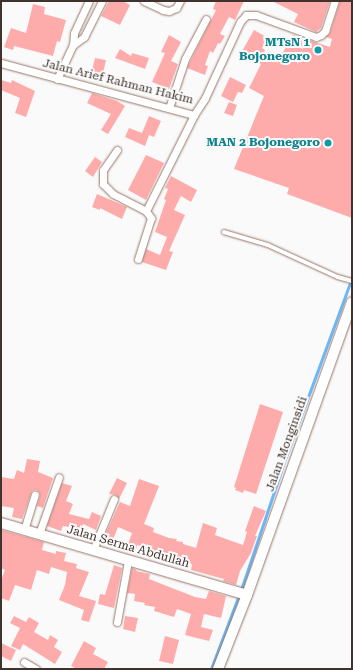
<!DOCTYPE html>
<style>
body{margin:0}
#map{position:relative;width:353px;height:670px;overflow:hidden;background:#fafafa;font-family:"Roboto Serif",serif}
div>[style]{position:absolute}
.stream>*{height:2.5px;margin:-1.25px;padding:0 1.25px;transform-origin:1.25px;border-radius:1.25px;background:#6cb8f9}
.building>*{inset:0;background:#feacab}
.roads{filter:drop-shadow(0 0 1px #967567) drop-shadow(0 0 1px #967567)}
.lane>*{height:3.5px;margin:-1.75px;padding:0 1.75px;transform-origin:1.75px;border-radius:1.75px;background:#fff}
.street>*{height:7px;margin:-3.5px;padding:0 3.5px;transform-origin:3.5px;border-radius:3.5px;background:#fff}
.secondary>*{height:10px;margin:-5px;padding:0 5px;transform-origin:5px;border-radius:5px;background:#fff}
.dots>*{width:11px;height:11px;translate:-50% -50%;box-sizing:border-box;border:2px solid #fafafa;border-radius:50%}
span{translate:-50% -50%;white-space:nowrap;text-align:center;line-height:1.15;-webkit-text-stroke:4px #fafafa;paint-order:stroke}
.culture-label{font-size:12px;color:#0d838f;font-weight:700}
.right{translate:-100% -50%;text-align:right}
.street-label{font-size:12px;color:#40322c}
.frame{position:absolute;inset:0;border:2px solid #40322c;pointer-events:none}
</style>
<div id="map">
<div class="stream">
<i style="left:241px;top:590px;width:132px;rotate:-71.4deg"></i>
<i style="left:283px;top:465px;width:200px;rotate:-69.8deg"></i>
<i style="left:211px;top:669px;width:79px;rotate:-69.3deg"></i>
</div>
<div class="building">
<i style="clip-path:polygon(109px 1px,123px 1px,130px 5px,120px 25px,101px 16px)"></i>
<i style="clip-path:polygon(216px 1px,244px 1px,235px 20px,229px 17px,220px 34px,225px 36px,220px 44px,218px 43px,213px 53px,210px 51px,205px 65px,208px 66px,205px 75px,187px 68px,216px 10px,213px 9px)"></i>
<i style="clip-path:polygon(272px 1px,330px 1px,321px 28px,316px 32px,294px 22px,298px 14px)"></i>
<i style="clip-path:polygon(340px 1px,352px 1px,352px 218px,287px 194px,289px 188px,234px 169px,264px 96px,249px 88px,261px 64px,241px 53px,254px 30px,268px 38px,262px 48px,265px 50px,264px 52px,279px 59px,293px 35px,330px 47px,332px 39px,326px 37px,330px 33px)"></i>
<i style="clip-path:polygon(33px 4px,45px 7px,44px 14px,66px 20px,60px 42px,57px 41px,53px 56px,14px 46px,13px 50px,4px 47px,11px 28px,26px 33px)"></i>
<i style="clip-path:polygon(169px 35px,181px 42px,171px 61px,178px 64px,169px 89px,152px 82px,165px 53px,161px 52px)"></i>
<i style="clip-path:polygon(120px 49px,131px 56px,132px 53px,149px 58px,145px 69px,115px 58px)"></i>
<i style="clip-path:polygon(95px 58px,106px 60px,101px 82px,90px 79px)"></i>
<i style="clip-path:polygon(230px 77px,246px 85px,242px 93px,238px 92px,233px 102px,221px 96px)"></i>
<i style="clip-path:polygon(1px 80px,11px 83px,12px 80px,35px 91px,26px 117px,15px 113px,20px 98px,1px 90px)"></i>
<i style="clip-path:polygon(92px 93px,117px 101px,125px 106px,108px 134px,101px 130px,111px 114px,87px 103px)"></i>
<i style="clip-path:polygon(229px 102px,237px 105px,233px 116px,224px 113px)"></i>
<i style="clip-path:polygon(149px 116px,161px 121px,154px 137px,149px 135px,145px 146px,125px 137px,129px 128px,142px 133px)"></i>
<i style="clip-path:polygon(146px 155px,164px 163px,146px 200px,128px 190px)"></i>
<i style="clip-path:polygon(95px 157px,102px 162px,93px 177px,85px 171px)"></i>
<i style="clip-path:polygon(171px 176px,197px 190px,191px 202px,181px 196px,174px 210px,185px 215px,169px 251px,173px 252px,166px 270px,142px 262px,146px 249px,160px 255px,167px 237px,155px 232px,166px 200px,164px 199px,168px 189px,165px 188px)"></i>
<i style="clip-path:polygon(97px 194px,127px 207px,122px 219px,100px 208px,100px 210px,92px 207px)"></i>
<i style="clip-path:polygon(260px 404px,283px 412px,256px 494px,244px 490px,243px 493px,235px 490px,236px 488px,234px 487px)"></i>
<i style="clip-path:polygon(27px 459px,40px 461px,38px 472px,53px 478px,43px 508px,37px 506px,40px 496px,39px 492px,36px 490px,32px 491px,22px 519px,12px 517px,14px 508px,1px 506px,1px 477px,14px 479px,17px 470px,24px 473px)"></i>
<i style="clip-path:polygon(117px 478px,127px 483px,119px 499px,116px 495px,109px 494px)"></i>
<i style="clip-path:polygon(139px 479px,159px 486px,144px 524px,154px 528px,153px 532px,169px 538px,177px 539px,176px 541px,183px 542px,183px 544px,196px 548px,203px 523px,217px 528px,215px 535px,243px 545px,247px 532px,245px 531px,254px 506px,266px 511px,255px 536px,257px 536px,251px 553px,240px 571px,236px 585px,223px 581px,224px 579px,191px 570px,192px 564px,158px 555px,149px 551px,150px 549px,137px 545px,136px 550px,127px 547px,132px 533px,118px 527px,111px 545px,102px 542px,120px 502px,130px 506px)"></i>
<i style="clip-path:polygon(62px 483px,72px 486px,66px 501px,73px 504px,69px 514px,89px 519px,92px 512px,101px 516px,96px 530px,83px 524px,82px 529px,63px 526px,61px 531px,47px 526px)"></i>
<i style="clip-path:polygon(2px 530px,44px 542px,42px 550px,56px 554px,56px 551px,66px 553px,64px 561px,77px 564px,76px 568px,89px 572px,79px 596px,96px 601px,89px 622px,81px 620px,84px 610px,59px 600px,65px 585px,67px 572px,51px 567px,49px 574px,37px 570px,31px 590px,15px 585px,9px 601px,1px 598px,1px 580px,5px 570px,1px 568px)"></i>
<i style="clip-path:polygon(114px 565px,122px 568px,114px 608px,98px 604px,100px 594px,105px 595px)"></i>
<i style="clip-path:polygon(132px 568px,137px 570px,136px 571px,150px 574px,149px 579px,195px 597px,206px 599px,209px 591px,226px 596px,221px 618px,204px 614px,201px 627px,213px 630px,209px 641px,185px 635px,191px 614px,177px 609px,174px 617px,154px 611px,155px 607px,144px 605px,145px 603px,134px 601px,135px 594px,127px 593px)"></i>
<i style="clip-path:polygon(14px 616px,26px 622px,29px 617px,39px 623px,34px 632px,48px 640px,50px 635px,58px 640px,54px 647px,62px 652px,55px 664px,23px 644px,20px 650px,11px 646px,20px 628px,10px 623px)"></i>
<i style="clip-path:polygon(125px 616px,138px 618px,135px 632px,123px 629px)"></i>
<i style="clip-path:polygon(165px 636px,179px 640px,173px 664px,159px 661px)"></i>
<i style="clip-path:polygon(84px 641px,96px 648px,93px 654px,108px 662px,104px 669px,77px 669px,71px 666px)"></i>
<i style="clip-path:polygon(1px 643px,16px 650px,11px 661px,1px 656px)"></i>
</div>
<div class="roads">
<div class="lane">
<i style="left:224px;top:232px;width:46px;rotate:16.5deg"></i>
<i style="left:268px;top:245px;width:77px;rotate:24.6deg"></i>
<i style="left:338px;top:277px;width:15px;rotate:16deg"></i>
</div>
<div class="street">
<i style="left:144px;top:1px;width:21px;rotate:25deg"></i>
<i style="left:163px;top:10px;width:6px;rotate:9deg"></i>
<i style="left:169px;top:11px;width:8px;rotate:-23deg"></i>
<i style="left:176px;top:8px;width:8px;rotate:-60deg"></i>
<i style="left:73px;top:45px;width:14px;rotate:-36deg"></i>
<i style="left:84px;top:37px;width:40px;rotate:-63.4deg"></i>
<i style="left:1px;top:63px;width:200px;rotate:15.1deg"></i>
<i style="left:194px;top:115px;width:20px;rotate:-57deg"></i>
<i style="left:205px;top:98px;width:84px;rotate:-65.3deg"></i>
<i style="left:240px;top:22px;width:9px;rotate:-49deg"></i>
<i style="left:246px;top:15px;width:10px"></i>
<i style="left:256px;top:15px;width:64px;rotate:20.1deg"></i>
<i style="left:316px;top:37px;width:5px;rotate:-22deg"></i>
<i style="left:321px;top:35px;width:6px;rotate:-45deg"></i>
<i style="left:325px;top:31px;width:32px;rotate:-72deg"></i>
<i style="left:57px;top:79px;width:38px;rotate:-65deg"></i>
<i style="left:73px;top:45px;width:12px;rotate:-85deg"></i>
<i style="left:74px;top:33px;width:35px;rotate:-65deg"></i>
<i style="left:169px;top:108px;width:52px;rotate:-71.9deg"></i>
<i style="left:185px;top:59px;width:45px;rotate:-62.3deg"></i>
<i style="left:117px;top:150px;width:24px;rotate:125deg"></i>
<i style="left:103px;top:170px;width:14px;rotate:90deg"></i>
<i style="left:103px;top:184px;width:14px;rotate:45deg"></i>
<i style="left:113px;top:194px;width:37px;rotate:27deg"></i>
<i style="left:146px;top:211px;width:9px;rotate:54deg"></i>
<i style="left:151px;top:218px;width:43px;rotate:107.6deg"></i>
<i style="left:146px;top:211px;width:107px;rotate:-63.4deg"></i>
<i style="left:24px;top:530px;width:37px;rotate:-73deg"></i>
<i style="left:39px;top:534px;width:60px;rotate:-70.7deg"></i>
<i style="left:93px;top:550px;width:55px;rotate:-67.6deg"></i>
<i style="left:117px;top:622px;width:62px;rotate:-79.8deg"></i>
<i style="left:24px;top:662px;width:14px;rotate:30deg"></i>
</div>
<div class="secondary">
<i style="left:1px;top:523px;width:256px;rotate:16.3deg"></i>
<i style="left:218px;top:669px;width:79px;rotate:-68.6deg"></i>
<i style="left:247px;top:595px;width:311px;rotate:-70.3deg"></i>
</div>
</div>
<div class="dots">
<i style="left:318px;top:50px;background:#0f9aa8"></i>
<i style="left:328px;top:143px;background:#0f9aa8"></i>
</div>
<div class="culture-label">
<span class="right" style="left:310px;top:50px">MTsN 1<br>Bojonegoro</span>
<span class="right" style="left:320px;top:143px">MAN 2 Bojonegoro</span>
</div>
<div class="street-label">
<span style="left:118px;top:82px;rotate:14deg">Jalan Arief Rahman Hakim</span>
<span style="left:287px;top:444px;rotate:-70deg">Jalan Monginsidi</span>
<span style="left:128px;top:547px;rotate:16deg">Jalan Serma Abdullah</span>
</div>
<div class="frame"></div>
</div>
